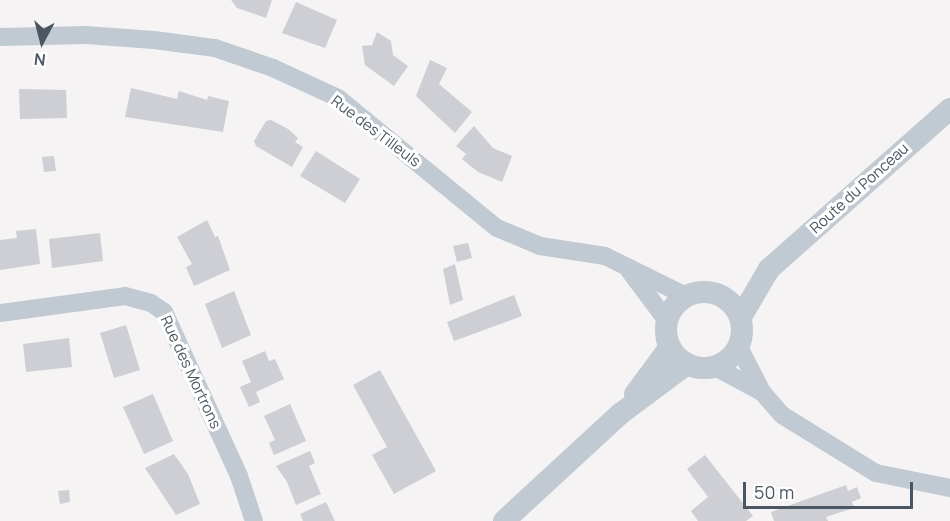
<!DOCTYPE html>
<style>
body{margin:0}
#map{position:relative;width:950px;height:521px;overflow:hidden;background:#f5f3f3;font-family:Manrope,sans-serif}
div>[style]{position:absolute}
.building>*{inset:0;background:#cdcfd5}
.minor>*{height:18px;margin:-9px;padding:0 9px;transform-origin:9px;border-radius:9px;background:#c1cad2}
.tertiary>*{height:22px;margin:-11px;padding:0 11px;transform-origin:11px;border-radius:11px;background:#c1cad2}
.tertiary>.ring{margin:-11px;padding:0;box-sizing:content-box;background:none;border:22px solid #c1cad2;border-radius:50%}
span{translate:-50% -50%;white-space:nowrap;text-align:center;line-height:1.15;-webkit-text-stroke:6px #fff;paint-order:stroke}
.street-label{font-size:15px;color:#4a5661}
.north{position:absolute;left:12px;top:12px;width:60px;height:60px;-webkit-text-stroke:4px #fff;paint-order:stroke;rotate:187deg;font-size:16px;font-weight:700;line-height:24px;text-align:center;color:#4a5661}
.north::after{content:'';display:block;margin:auto;width:21px;height:27px;background:#4a5661;clip-path:polygon(50% 0,100% 100%,50% 72%,0 100%)}
.scale{position:absolute;left:743px;top:482px;width:170px;height:27px;box-sizing:border-box;border:3px solid #4a5661;border-top:0;padding-left:8px;font-size:18px;line-height:21px;white-space:nowrap;color:#4a5661;-webkit-text-stroke:4px #fff;paint-order:stroke}
</style>
<div id="map">
<div class="building">
<i style="clip-path:polygon(231px 0,272px 0,266px 18px,237px 8px)"></i>
<i style="clip-path:polygon(296px 2px,337px 20px,325px 48px,282px 33px)"></i>
<i style="clip-path:polygon(377px 32px,391px 41px,393px 55px,408px 66px,394px 86px,365px 65px,362px 46px,372px 45px)"></i>
<i style="clip-path:polygon(430px 60px,447px 68px,439px 84px,472px 112px,455px 133px,416px 96px)"></i>
<i style="clip-path:polygon(131px 88px,177px 99px,179px 91px,207px 100px,208px 96px,229px 101px,223px 132px,125px 117px)"></i>
<i style="clip-path:polygon(19px 89px,66px 90px,67px 118px,20px 119px)"></i>
<i style="clip-path:polygon(271px 120px,288px 129px,298px 138px,295px 142px,303px 147px,292px 167px,256px 146px,254px 141px,266px 121px)"></i>
<i style="clip-path:polygon(474px 126px,493px 148px,512px 156px,502px 182px,478px 172px,462px 159px,466px 154px,456px 146px)"></i>
<i style="clip-path:polygon(316px 151px,360px 179px,345px 203px,300px 176px)"></i>
<i style="clip-path:polygon(54px 156px,56px 171px,44px 172px,42px 157px)"></i>
<i style="clip-path:polygon(207px 220px,215px 237px,218px 236px,230px 270px,194px 286px,186px 267px,192px 264px,177px 237px)"></i>
<i style="clip-path:polygon(36px 229px,40px 264px,0 270px,0 240px,17px 238px,16px 231px)"></i>
<i style="clip-path:polygon(100px 233px,103px 261px,52px 268px,49px 239px)"></i>
<i style="clip-path:polygon(468px 243px,472px 258px,457px 262px,453px 246px)"></i>
<i style="clip-path:polygon(455px 264px,463px 300px,450px 305px,443px 269px)"></i>
<i style="clip-path:polygon(234px 291px,251px 335px,222px 348px,205px 304px)"></i>
<i style="clip-path:polygon(514px 295px,522px 316px,454px 341px,447px 322px)"></i>
<i style="clip-path:polygon(126px 325px,140px 370px,114px 378px,100px 333px)"></i>
<i style="clip-path:polygon(69px 338px,72px 367px,26px 372px,23px 344px)"></i>
<i style="clip-path:polygon(265px 351px,269px 361px,275px 359px,284px 379px,256px 392px,260px 402px,249px 407px,240px 387px,251px 382px,242px 361px)"></i>
<i style="clip-path:polygon(380px 370px,436px 471px,394px 494px,372px 455px,387px 447px,353px 385px)"></i>
<i style="clip-path:polygon(153px 394px,173px 441px,144px 454px,123px 407px)"></i>
<i style="clip-path:polygon(290px 404px,306px 441px,274px 455px,269px 443px,275px 440px,264px 416px)"></i>
<i style="clip-path:polygon(310px 451px,315px 463px,309px 466px,321px 494px,296px 505px,287px 482px,276px 466px)"></i>
<i style="clip-path:polygon(174px 454px,188px 474px,200px 504px,176px 515px,145px 468px)"></i>
<i style="clip-path:polygon(705px 455px,753px 516px,746px 521px,698px 521px,691px 511px,708px 497px,687px 469px)"></i>
<i style="clip-path:polygon(846px 485px,848px 491px,857px 487px,861px 498px,852px 502px,854px 508px,826px 517px,828px 521px,774px 521px,771px 512px)"></i>
<i style="clip-path:polygon(69px 490px,70px 502px,60px 504px,58px 491px)"></i>
<i style="clip-path:polygon(326px 502px,335px 521px,303px 521px,300px 514px)"></i>
</div>
<div class="minor">
<i style="left:0;top:37px;width:86px;rotate:-1.3deg"></i>
<i style="left:86px;top:35px;width:68px;rotate:4.2deg"></i>
<i style="left:154px;top:40px;width:62px;rotate:7.5deg"></i>
<i style="left:215px;top:48px;width:61px;rotate:19deg"></i>
<i style="left:273px;top:68px;width:72px;rotate:24.8deg"></i>
<i style="left:338px;top:98px;width:205px;rotate:39.3deg"></i>
<i style="left:497px;top:228px;width:47px;rotate:22.7deg"></i>
<i style="left:540px;top:246px;width:66px;rotate:8.7deg"></i>
<i style="left:605px;top:256px;width:90px;rotate:26.3deg"></i>
<i style="left:629px;top:270px;width:64px;rotate:53.3deg"></i>
<i style="left:0;top:313px;width:126px;rotate:-7.7deg"></i>
<i style="left:125px;top:296px;width:27px;rotate:15deg"></i>
<i style="left:151px;top:303px;width:16px;rotate:35deg"></i>
<i style="left:164px;top:312px;width:180px;rotate:65.4deg"></i>
<i style="left:239px;top:476px;width:47px;rotate:71.6deg"></i>
<i style="left:739px;top:347px;width:51px;rotate:62.9deg"></i>
<i style="left:762px;top:392px;width:30px;rotate:49deg"></i>
<i style="left:782px;top:415px;width:110px;rotate:31.7deg"></i>
<i style="left:876px;top:473px;width:76px;rotate:11.5deg"></i>
<i style="left:715px;top:367px;width:51px;rotate:28.1deg"></i>
</div>
<div class="tertiary">
<i class="ring" style="left:666px;top:292px;width:54px;height:54px"></i>
<i style="left:741px;top:317px;width:56px;rotate:-59.7deg"></i>
<i style="left:769px;top:269px;width:242px;rotate:-41.5deg"></i>
<i style="left:635px;top:394px;width:59px;rotate:-53.3deg"></i>
<i style="left:504px;top:521px;width:158px;rotate:-42.7deg"></i>
<i style="left:620px;top:414px;width:84px;rotate:-36.7deg"></i>
</div>
<div class="street-label">
<span style="left:376px;top:131px;rotate:37deg">Rue des Tilleuls</span>
<span style="left:859px;top:188px;rotate:-42deg">Route du Ponceau</span>
<span style="left:191px;top:372px;rotate:65deg">Rue des Mortrons</span>
</div>
<div class="north">N</div>
<div class="scale">50 m</div>
</div>
